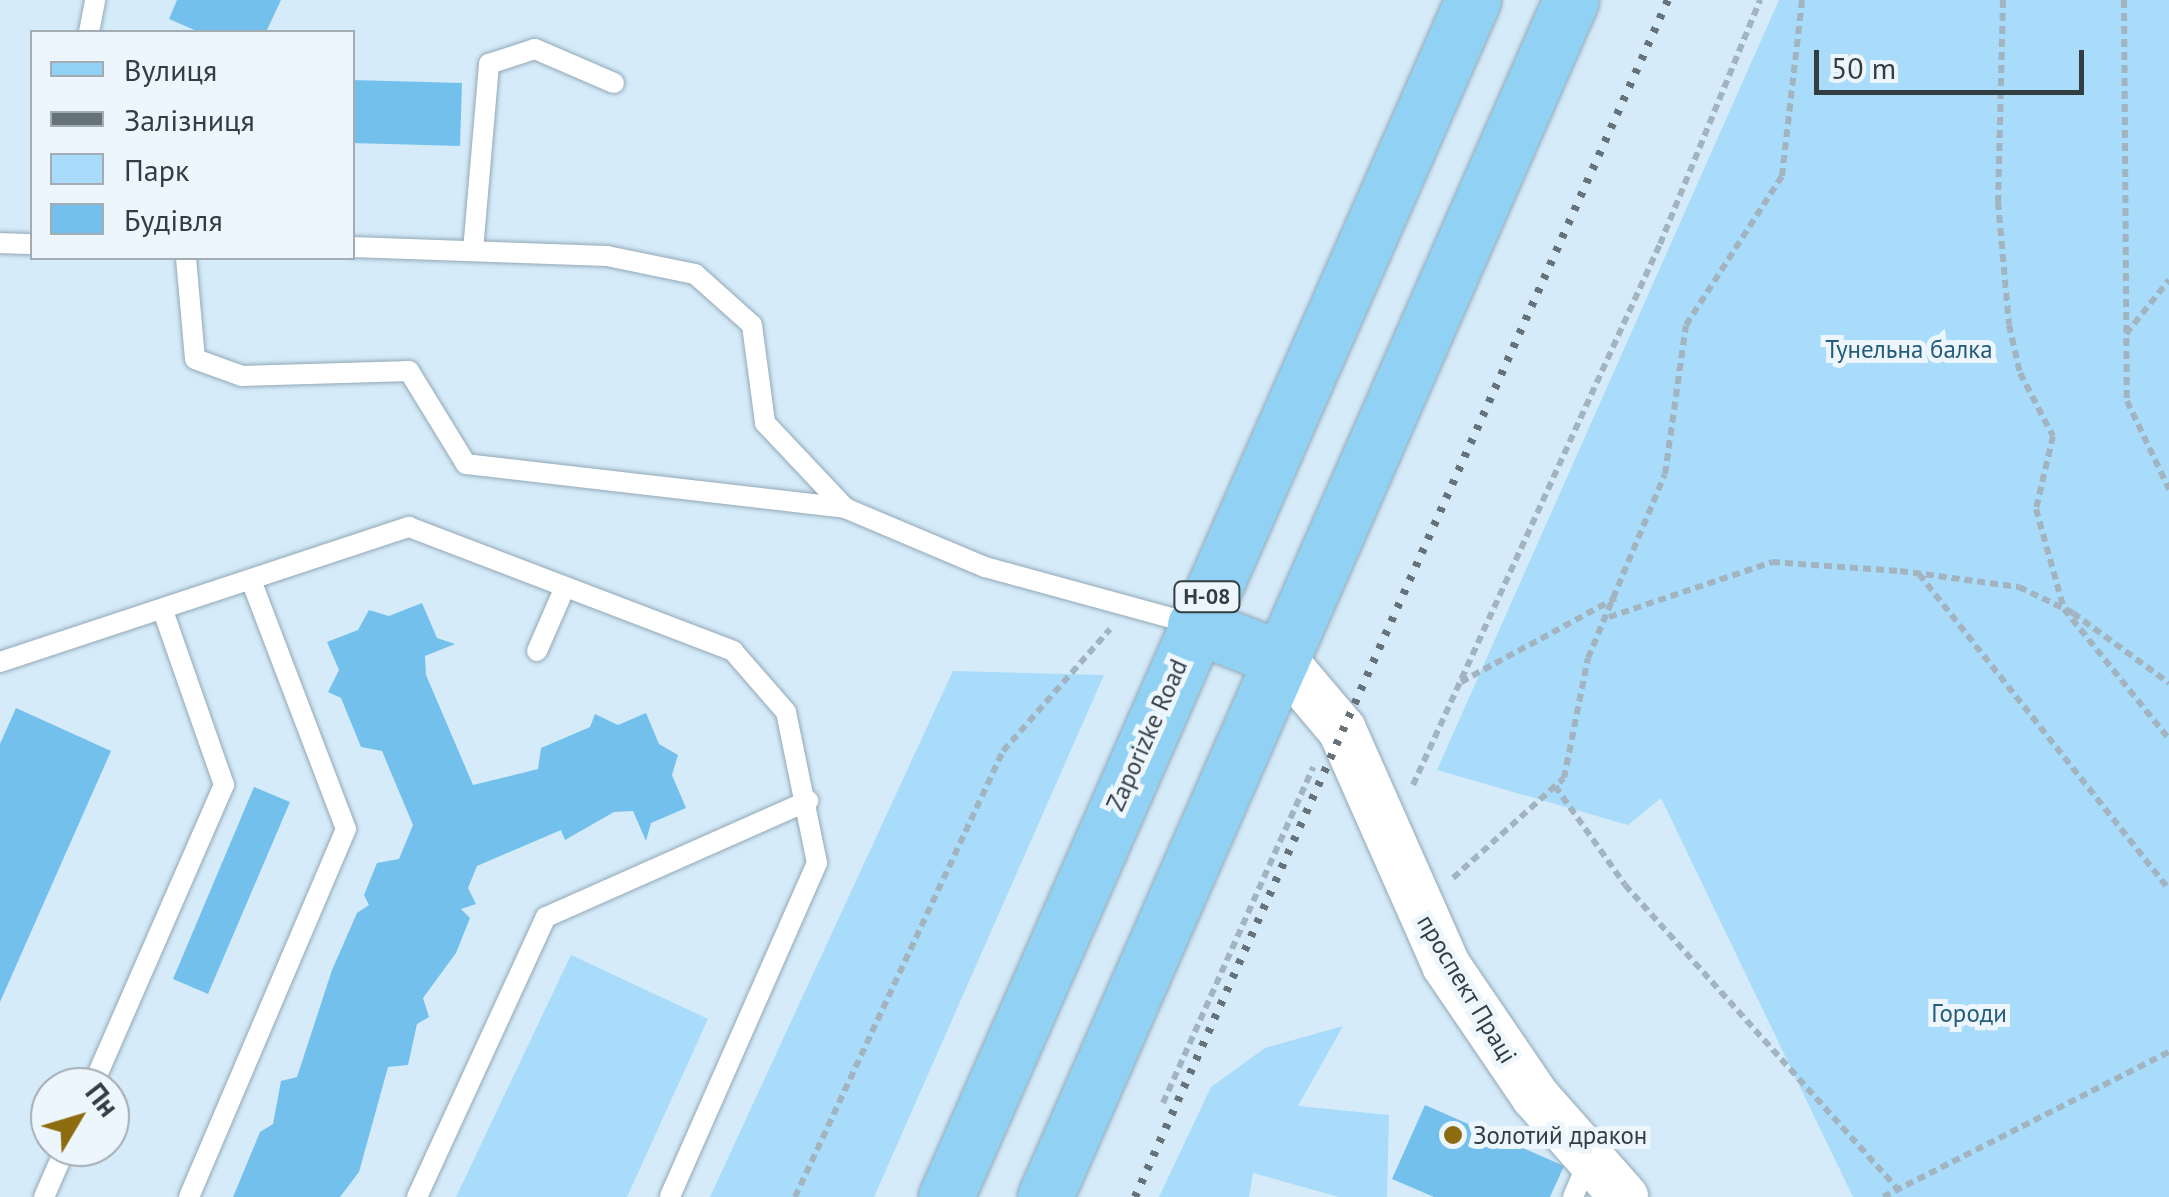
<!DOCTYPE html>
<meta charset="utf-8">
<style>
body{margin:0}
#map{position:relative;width:2169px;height:1197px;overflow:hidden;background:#d5ebf9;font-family:"PT Sans",sans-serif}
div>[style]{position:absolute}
.green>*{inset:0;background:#a9dbfa}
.building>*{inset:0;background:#74c0ed}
.path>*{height:6px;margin-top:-3px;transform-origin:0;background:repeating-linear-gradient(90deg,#a2b4bf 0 8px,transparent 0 13px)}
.roads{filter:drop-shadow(0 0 2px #93a8b6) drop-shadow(0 0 2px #93a8b6)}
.service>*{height:20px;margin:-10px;padding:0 10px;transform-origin:10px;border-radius:10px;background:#fff}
.tertiary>*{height:48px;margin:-24px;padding:0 24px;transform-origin:24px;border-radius:24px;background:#fff}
.primary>*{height:55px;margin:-27.5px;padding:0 27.5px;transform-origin:27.5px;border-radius:27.5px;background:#90d1f4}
.rail>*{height:8px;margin-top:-4px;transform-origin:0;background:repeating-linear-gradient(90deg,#65727a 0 5px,transparent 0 15px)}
.dots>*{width:28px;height:28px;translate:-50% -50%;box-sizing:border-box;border:5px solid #edf6fc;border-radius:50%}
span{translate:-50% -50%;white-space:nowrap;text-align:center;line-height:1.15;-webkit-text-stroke:10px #edf6fc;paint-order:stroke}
.shield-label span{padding:2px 8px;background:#edf6fc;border:2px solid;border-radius:8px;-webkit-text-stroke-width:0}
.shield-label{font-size:22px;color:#343d42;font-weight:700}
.park-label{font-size:25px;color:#245d7c}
.street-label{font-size:25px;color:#343d42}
.poi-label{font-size:25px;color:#343d42}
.left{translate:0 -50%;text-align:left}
.legend{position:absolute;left:30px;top:30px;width:325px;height:230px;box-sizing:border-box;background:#edf6fc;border:2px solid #a3acb2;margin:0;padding:12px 18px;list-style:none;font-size:30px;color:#343d42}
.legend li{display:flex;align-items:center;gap:20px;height:50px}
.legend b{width:50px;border:2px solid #a3acb2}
.north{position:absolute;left:30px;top:1067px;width:100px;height:100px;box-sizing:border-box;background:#edf6fc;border:2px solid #a3acb2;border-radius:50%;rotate:52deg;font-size:28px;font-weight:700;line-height:40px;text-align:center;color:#343d42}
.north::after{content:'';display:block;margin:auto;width:35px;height:45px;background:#8d6c0f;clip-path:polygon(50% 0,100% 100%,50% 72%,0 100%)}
.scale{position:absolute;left:1814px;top:50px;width:270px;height:45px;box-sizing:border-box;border:5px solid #343d42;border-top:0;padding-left:12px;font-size:30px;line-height:35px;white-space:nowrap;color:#343d42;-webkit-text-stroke:8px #edf6fc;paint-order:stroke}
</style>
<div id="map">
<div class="green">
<i style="clip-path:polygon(1779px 0,2169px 0,2169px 1197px,1853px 1197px,1661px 798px,1628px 825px,1437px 770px)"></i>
<i style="clip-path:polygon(953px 671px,1104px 675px,874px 1197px,710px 1197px)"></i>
<i style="clip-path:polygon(571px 955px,708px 1019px,627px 1197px,456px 1197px)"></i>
<i style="clip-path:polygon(1343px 1026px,1298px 1106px,1389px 1115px,1387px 1197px,1339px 1197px,1253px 1173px,1249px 1197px,1159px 1197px,1211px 1087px,1265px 1048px)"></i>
</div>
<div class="building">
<i style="clip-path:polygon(177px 0,281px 0,266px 32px,199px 32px,169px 19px)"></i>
<i style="clip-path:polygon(352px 80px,462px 83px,460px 146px,352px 143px)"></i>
<i style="clip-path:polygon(422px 603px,437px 638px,455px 644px,425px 656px,426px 675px,473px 785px,538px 769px,541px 748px,590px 727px,595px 714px,618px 725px,646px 713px,659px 744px,678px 755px,672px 775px,686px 808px,651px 823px,646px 841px,633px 811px,614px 812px,565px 840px,561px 830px,477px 866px,468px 888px,476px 904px,461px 909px,470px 918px,456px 953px,423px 998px,429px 1017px,417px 1024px,408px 1065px,388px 1067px,359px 1172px,340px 1197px,233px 1197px,260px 1132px,273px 1124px,281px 1081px,297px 1077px,332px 970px,357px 913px,369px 905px,364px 895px,377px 863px,399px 859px,413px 825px,382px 751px,361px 747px,341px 698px,328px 692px,339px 670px,327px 642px,358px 630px,369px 610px,389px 616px)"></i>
<i style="clip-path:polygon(16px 708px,111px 751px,0 1002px,0 744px)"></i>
<i style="clip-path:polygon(254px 787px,290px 802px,208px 994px,173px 979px)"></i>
<i style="clip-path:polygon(1425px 1105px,1564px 1166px,1550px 1197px,1434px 1197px,1392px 1179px)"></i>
</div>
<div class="path">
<i style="left:2003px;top:0;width:202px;rotate:91.4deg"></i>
<i style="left:1998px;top:202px;width:123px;rotate:84.9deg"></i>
<i style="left:2009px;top:325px;width:49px;rotate:77.1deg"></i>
<i style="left:2020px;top:373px;width:71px;rotate:62.4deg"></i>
<i style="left:2053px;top:436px;width:75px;rotate:103.1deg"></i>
<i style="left:2036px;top:509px;width:104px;rotate:74.4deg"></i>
<i style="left:2064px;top:609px;width:167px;rotate:51.1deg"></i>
<i style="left:2124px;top:0;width:401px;rotate:89.6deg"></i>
<i style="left:2127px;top:401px;width:98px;rotate:64.5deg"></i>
<i style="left:2126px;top:334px;width:69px;rotate:-51.5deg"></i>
<i style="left:1919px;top:574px;width:402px;rotate:51.6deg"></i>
<i style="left:1609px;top:617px;width:172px;rotate:-18.6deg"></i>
<i style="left:1772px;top:562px;width:128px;rotate:4deg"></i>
<i style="left:1900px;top:571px;width:120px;rotate:7.7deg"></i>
<i style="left:2019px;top:587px;width:60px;rotate:25.7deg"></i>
<i style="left:2073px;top:613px;width:119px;rotate:36.1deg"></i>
<i style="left:1461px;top:682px;width:176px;rotate:-28.5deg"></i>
<i style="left:1413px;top:785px;width:595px;rotate:-65.46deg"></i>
<i style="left:1660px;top:244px;width:264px;rotate:-67.7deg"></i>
<i style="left:1555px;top:786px;width:121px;rotate:54.7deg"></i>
<i style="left:1625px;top:885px;width:409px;rotate:48.1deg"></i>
<i style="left:1453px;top:878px;width:149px;rotate:-42deg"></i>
<i style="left:1564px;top:778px;width:122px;rotate:-78.7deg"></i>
<i style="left:1588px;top:658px;width:199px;rotate:-67.3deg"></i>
<i style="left:1665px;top:474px;width:150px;rotate:-82deg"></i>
<i style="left:1686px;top:325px;width:177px;rotate:-57.2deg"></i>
<i style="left:1782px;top:176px;width:177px;rotate:-83.5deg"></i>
<i style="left:1163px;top:1103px;width:368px;rotate:-65.9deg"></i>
<i style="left:795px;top:1197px;width:492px;rotate:-65deg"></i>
<i style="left:1003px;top:751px;width:162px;rotate:-48.7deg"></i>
<i style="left:1883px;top:1197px;width:321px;rotate:-26.9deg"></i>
</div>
<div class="roads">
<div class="service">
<i style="left:89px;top:32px;width:33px;rotate:-79deg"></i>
<i style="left:0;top:243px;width:32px;rotate:2deg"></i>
<i style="left:352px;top:247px;width:255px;rotate:2deg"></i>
<i style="left:607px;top:256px;width:90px;rotate:11.6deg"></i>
<i style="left:695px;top:274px;width:76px;rotate:41.8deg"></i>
<i style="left:752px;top:325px;width:99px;rotate:82.4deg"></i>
<i style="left:765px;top:423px;width:117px;rotate:46.7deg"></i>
<i style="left:473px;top:251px;width:188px;rotate:-85.1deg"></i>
<i style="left:489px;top:64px;width:48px;rotate:-18.1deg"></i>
<i style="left:535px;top:49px;width:86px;rotate:23.3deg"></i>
<i style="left:186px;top:258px;width:101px;rotate:84.9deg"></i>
<i style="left:195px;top:359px;width:50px;rotate:19.9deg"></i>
<i style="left:242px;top:376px;width:167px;rotate:-1.7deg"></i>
<i style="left:409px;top:371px;width:109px;rotate:58.5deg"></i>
<i style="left:466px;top:464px;width:382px;rotate:6.6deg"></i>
<i style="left:845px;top:508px;width:152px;rotate:22.9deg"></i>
<i style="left:985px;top:567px;width:216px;rotate:15.3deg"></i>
<i style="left:537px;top:651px;width:70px;rotate:-66.4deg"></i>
<i style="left:0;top:662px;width:431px;rotate:-18.3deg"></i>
<i style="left:409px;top:527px;width:347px;rotate:20.9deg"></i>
<i style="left:733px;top:651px;width:81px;rotate:49deg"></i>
<i style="left:786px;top:712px;width:154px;rotate:78.4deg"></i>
<i style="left:817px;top:863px;width:365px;rotate:113.8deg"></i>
<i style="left:92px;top:1087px;width:330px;rotate:-66.4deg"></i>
<i style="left:224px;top:785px;width:184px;rotate:-109.3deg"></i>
<i style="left:44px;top:1197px;width:55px;rotate:-66.3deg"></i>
<i style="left:189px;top:1197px;width:400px;rotate:-66.9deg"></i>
<i style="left:346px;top:829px;width:263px;rotate:-110.9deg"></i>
<i style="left:417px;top:1197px;width:308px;rotate:-65.3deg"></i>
<i style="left:546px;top:917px;width:287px;rotate:-23.9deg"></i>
<i style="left:1573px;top:1197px;width:38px;rotate:-67deg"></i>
</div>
<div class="tertiary">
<i style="left:1282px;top:659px;width:93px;rotate:49.8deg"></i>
<i style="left:1342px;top:730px;width:257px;rotate:66.1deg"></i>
<i style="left:1446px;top:965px;width:158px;rotate:55.8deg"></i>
<i style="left:1535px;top:1096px;width:135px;rotate:48.6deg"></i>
</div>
<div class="primary">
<i style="left:1195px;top:625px;width:93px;rotate:21.3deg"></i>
<i style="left:946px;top:1197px;width:1308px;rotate:-66.24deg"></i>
<i style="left:1045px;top:1197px;width:1307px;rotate:-66.28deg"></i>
</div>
</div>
<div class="rail">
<i style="left:1135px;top:1197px;width:1310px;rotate:-66deg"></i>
</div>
<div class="dots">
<i style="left:1453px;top:1135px;background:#8d6c0f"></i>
</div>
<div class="shield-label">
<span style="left:1207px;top:597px">Н-08</span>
</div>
<div class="park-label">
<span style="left:1909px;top:349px">Тунельна балка</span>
<span style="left:1969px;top:1013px">Городи</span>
</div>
<div class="street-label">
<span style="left:1147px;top:735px;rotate:-66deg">Zaporizke Road</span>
<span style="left:1467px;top:989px;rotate:59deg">проспект Праці</span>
</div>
<div class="poi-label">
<span class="left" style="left:1473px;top:1135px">Золотий дракон</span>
</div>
<ul class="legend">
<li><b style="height:12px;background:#90d1f4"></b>Вулиця</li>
<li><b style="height:12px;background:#65727a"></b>Залізниця</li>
<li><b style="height:28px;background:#a9dbfa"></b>Парк</li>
<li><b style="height:28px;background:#74c0ed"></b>Будівля</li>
</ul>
<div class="north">Пн</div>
<div class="scale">50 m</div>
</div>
